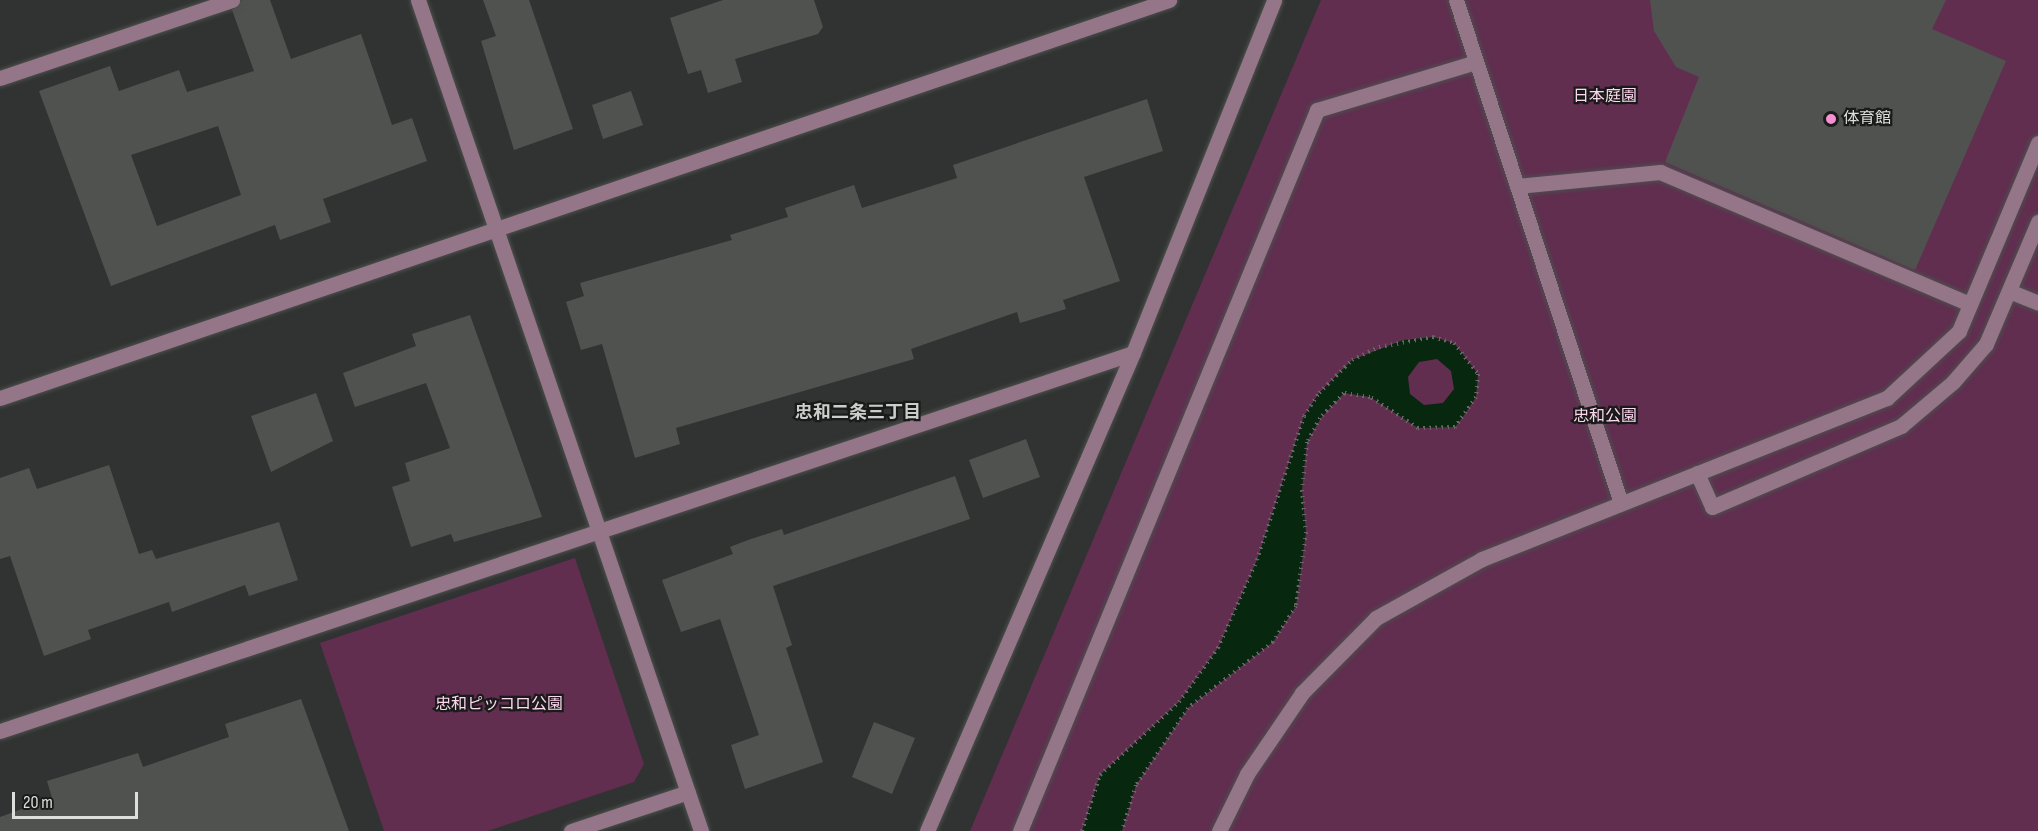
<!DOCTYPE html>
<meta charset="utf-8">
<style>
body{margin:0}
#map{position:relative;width:2038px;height:831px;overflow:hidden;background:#303331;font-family:"Sofia Sans Condensed","Noto Sans JP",sans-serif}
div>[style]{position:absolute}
.green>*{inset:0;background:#612e50}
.water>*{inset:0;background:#07270e}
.building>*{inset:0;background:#505250}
.path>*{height:4px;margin-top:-2px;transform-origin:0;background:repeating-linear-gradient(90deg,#666967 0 1.5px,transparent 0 6px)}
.roads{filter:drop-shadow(0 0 2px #4c4f4d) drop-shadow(0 0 2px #4c4f4d)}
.minor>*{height:15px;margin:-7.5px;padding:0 7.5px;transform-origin:7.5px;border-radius:7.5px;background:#947688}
.dots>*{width:16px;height:16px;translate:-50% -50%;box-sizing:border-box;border:3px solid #191a19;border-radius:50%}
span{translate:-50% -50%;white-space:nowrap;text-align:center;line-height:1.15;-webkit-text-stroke:4.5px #191a19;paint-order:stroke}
.park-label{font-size:16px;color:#fdd7ee}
.poi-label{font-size:16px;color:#dddfdd}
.left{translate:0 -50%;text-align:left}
.neighbourhood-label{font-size:18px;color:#cacdca;font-weight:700}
.scale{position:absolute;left:12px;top:792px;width:126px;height:27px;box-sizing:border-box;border:3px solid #dddfdd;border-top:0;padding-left:8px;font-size:18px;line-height:21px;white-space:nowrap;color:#dddfdd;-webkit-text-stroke:4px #191a19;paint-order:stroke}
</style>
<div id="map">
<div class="green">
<i style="clip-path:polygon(1321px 0,2038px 0,2038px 831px,970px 831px)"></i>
<i style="clip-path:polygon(575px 558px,644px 764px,634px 782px,488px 831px,384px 831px,320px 643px)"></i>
</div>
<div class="water">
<i style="clip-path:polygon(evenodd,1433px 337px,1454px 343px,1478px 374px,1476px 397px,1462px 418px,1455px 427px,1418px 428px,1370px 397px,1344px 393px,1321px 418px,1307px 442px,1302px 490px,1306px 532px,1296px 606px,1273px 642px,1188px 708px,1136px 785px,1122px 831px,1082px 831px,1100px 775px,1179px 702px,1218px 648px,1257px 560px,1304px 416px,1319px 393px,1352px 360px,1403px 340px,1433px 337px,1437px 359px,1451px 371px,1454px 389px,1443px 403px,1424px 405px,1410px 394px,1408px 377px,1419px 362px,1437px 359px)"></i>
</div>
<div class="building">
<i style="clip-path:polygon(evenodd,242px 0,270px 0,291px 59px,361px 34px,392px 125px,412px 118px,427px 161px,323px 199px,331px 222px,280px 240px,275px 225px,111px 286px,39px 91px,110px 66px,119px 91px,179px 70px,187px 92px,254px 71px,232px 10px,242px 0,218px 126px,241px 195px,157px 226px,131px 155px,218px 126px)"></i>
<i style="clip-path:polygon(483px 0,529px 0,573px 129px,514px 150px,481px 41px,496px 36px)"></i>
<i style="clip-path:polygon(723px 0,814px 0,823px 27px,818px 34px,735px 59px,742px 82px,708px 93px,701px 70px,688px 74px,670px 18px)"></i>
<i style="clip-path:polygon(1650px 0,1946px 0,1932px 29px,2006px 61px,1915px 270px,1665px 162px,1699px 77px,1676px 67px,1654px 31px)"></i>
<i style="clip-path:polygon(631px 91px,643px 125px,603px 139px,592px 105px)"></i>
<i style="clip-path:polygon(1147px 99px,1163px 151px,1084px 177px,1120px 281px,1063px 300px,1066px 309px,1020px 323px,1017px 312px,911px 349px,914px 359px,676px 428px,680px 444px,635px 458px,602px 344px,581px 350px,566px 302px,584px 296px,580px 283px,732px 240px,730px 235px,788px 217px,785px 208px,854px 185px,862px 208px,957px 178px,953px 165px)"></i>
<i style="clip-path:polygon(470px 315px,542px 517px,454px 542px,451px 534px,411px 547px,392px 487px,410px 481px,405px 463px,450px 448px,426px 383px,355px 407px,343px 373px,416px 346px,412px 334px)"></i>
<i style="clip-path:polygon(316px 393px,333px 441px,271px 472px,251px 416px)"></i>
<i style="clip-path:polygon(1026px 439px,1040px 477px,983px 498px,969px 460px)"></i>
<i style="clip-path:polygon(109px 465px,139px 554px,152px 550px,156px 559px,279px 522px,298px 580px,249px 596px,245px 585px,172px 612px,169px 602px,88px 630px,91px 639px,44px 656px,10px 556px,0 559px,0 478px,29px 468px,37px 489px)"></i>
<i style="clip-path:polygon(955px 476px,970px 519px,773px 586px,792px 645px,786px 648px,823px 762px,745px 789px,731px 745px,759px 735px,720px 619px,681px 632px,662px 580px,733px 554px,730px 547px,748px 540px,782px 529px,784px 535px)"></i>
<i style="clip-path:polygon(301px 699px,349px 831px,0 831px,0 817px,52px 798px,47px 781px,138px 753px,143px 767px,229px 737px,225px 724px)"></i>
<i style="clip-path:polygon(874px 722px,915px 738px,892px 794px,852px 777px)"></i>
</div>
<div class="path">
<i style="left:1082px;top:831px;width:59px;rotate:-72.2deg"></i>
<i style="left:1100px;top:775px;width:108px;rotate:-42.7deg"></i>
<i style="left:1179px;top:702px;width:67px;rotate:-54.2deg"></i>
<i style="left:1218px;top:648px;width:96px;rotate:-66.1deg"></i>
<i style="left:1257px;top:560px;width:151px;rotate:-71.9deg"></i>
<i style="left:1304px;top:416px;width:27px;rotate:-57deg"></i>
<i style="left:1319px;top:393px;width:47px;rotate:-45deg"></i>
<i style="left:1352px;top:360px;width:30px;rotate:-26deg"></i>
<i style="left:1379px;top:347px;width:55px;rotate:-10.5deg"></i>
<i style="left:1433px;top:337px;width:22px;rotate:16deg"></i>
<i style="left:1454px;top:343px;width:39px;rotate:52deg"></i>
<i style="left:1478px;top:374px;width:23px;rotate:95deg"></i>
<i style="left:1476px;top:397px;width:37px;rotate:125deg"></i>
<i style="left:1455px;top:427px;width:37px;rotate:178deg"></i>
<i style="left:1418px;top:428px;width:57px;rotate:-147.1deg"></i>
<i style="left:1370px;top:397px;width:26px;rotate:-171deg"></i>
<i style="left:1344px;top:393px;width:35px;rotate:134deg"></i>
<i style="left:1320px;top:418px;width:27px;rotate:118deg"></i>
<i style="left:1307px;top:442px;width:48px;rotate:95.9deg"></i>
<i style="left:1302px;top:490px;width:42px;rotate:84.6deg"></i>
<i style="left:1306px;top:532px;width:75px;rotate:97.7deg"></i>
<i style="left:1296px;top:606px;width:43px;rotate:122.6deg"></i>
<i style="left:1273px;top:642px;width:108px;rotate:142.2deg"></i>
<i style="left:1188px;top:708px;width:93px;rotate:124deg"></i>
<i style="left:1136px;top:785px;width:48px;rotate:106.9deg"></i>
</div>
<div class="roads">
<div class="minor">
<i style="left:418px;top:0;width:878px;rotate:71.19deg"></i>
<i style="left:1456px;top:0;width:529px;rotate:71.84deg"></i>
<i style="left:0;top:78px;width:245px;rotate:-18.6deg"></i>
<i style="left:1517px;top:186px;width:144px;rotate:-5.6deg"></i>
<i style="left:1660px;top:172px;width:337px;rotate:23.1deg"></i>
<i style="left:2009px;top:291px;width:31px;rotate:22deg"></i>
<i style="left:0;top:398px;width:1235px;rotate:-18.8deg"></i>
<i style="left:1697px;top:473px;width:37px;rotate:66deg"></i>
<i style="left:1712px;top:507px;width:206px;rotate:-23.2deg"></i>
<i style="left:1901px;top:426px;width:68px;rotate:-40.2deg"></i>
<i style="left:1953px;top:382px;width:50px;rotate:-49deg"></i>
<i style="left:1986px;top:344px;width:133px;rotate:-66.9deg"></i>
<i style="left:0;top:731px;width:1194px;rotate:-18.45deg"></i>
<i style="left:571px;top:831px;width:123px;rotate:-18.4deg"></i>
<i style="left:927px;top:831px;width:520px;rotate:-66.69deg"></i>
<i style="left:1133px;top:353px;width:380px;rotate:-68.2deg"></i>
<i style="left:1020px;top:831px;width:780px;rotate:-67.61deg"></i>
<i style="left:1317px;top:110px;width:166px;rotate:-16.8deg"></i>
<i style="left:1219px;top:831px;width:64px;rotate:-63.8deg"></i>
<i style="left:1247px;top:774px;width:98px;rotate:-55.8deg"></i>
<i style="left:1302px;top:693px;width:105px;rotate:-45.4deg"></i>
<i style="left:1376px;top:618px;width:121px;rotate:-29.1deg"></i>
<i style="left:1482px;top:559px;width:436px;rotate:-21.7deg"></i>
<i style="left:1887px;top:398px;width:98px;rotate:-42.9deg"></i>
<i style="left:1959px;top:331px;width:204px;rotate:-67.2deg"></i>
</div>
</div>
<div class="dots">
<i style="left:1831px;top:119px;background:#f591d2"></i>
</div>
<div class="park-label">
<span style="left:1605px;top:97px">日本庭園</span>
<span style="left:1605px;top:417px">忠和公園</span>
<span style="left:499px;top:705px">忠和ピッコロ公園</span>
</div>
<div class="poi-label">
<span class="left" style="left:1843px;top:119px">体育館</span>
</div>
<div class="neighbourhood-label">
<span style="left:858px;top:413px">忠和二条三丁目</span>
</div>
<div class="scale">20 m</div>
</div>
